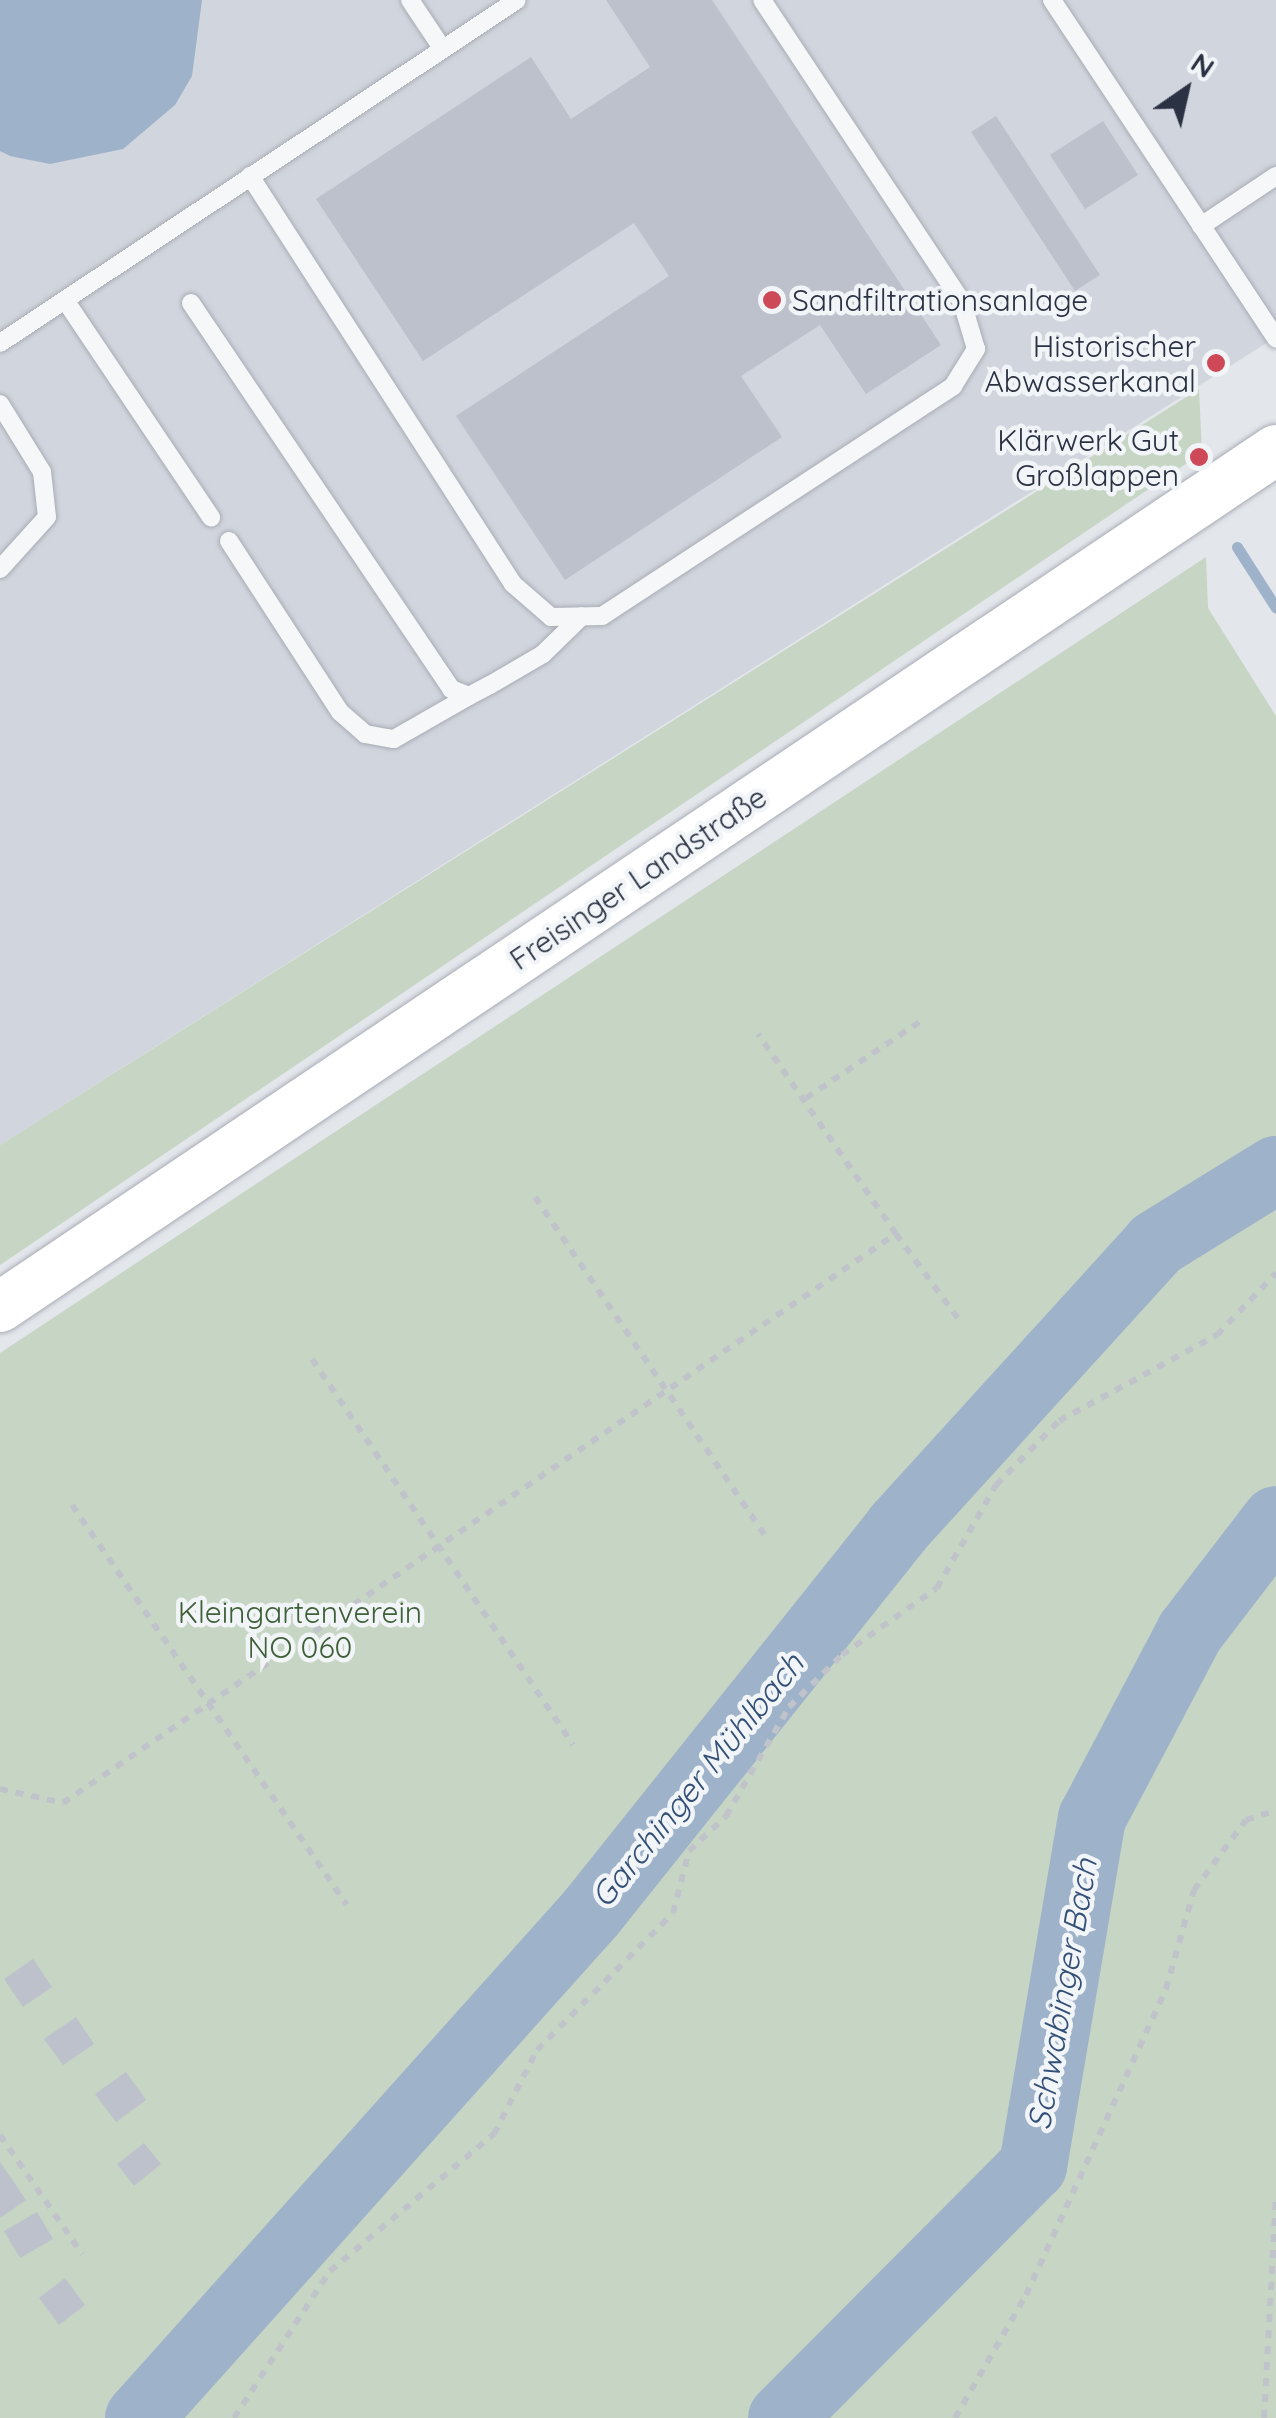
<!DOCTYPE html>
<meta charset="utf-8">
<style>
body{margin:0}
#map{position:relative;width:1276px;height:2418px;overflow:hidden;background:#e3e6eb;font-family:Quicksand,sans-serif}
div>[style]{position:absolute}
.built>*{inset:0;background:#d1d5dd}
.green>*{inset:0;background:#c7d5c4}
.water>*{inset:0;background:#9eb2ca}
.stream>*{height:11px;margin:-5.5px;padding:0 5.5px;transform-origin:5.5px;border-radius:5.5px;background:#9eb2ca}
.river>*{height:68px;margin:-34px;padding:0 34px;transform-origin:34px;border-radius:34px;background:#9eb2ca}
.building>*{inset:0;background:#bdc1cb}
.path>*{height:6px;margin-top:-3px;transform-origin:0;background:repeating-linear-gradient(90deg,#c0c4ca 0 8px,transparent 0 16px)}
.roads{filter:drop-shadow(0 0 2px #a8acb5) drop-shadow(0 0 2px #a8acb5)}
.lane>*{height:18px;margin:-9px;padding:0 9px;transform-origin:9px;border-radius:9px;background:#f5f7f9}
.secondary>*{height:50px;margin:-25px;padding:0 25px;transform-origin:25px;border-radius:25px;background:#fff}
.dots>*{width:28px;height:28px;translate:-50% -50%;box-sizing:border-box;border:5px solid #f2f5f8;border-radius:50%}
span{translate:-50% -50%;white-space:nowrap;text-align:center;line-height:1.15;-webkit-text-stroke:9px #f2f5f8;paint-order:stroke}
.poi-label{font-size:30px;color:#2a3243}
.left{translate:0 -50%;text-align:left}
.right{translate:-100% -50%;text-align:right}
.street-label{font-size:30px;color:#2a3243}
.park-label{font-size:30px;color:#3e5f38}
.water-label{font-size:32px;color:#345077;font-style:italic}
.north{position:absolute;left:1136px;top:40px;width:100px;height:100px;-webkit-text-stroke:8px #f2f5f8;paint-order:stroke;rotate:34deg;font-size:28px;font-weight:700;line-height:40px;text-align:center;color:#2a3243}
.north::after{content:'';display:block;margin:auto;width:35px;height:45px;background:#2a3243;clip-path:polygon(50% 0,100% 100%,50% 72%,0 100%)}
</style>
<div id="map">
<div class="built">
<i style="clip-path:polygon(0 0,1276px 0,1276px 337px,0 1145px)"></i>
</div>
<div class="green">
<i style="clip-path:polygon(1199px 389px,1202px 453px,0 1265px,0 1145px)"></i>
<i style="clip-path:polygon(1206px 557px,1208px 608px,1276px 716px,1276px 2418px,0 2418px,0 1353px)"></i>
</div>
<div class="water">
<i style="clip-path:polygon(0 0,202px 0,192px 76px,175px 105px,123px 149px,50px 164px,10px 156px,0 151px)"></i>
</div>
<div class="stream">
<i style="left:1237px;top:547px;width:72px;rotate:57.4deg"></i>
</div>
<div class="river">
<i style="left:139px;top:2418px;width:678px;rotate:-48.17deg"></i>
<i style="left:591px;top:1913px;width:492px;rotate:-51.4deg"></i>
<i style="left:898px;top:1528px;width:384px;rotate:-47.7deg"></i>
<i style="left:1156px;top:1244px;width:141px;rotate:-31.7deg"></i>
<i style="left:782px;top:2418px;width:356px;rotate:-45.1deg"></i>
<i style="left:1033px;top:2166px;width:353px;rotate:-80.4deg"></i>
<i style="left:1092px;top:1818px;width:210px;rotate:-62.2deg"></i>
<i style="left:1190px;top:1632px;width:141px;rotate:-52.5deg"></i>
</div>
<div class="building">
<i style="clip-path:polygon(606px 0,712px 0,941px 345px,866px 394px,820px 325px,741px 376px,782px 437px,565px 580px,456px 416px,669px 276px,634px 223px,423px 361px,316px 199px,531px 57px,571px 119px,650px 67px)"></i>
<i style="clip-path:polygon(996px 116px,1100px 275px,1075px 291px,971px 132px)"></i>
<i style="clip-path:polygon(1103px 121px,1138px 175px,1085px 209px,1050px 155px)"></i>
<i style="clip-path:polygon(1218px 353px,1224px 365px,1214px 372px,1207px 360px)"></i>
<i style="clip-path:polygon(33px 1959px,52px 1987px,23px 2007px,4px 1979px)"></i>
<i style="clip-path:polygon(76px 2017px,94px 2044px,63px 2065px,44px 2039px)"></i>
<i style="clip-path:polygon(126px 2072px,146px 2100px,116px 2122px,95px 2094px)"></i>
<i style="clip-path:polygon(144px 2143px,161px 2164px,134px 2186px,117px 2164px)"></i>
<i style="clip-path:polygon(0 2162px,26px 2200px,0 2218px)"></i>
<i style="clip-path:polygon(37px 2212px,53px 2239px,20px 2258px,4px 2231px)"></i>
<i style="clip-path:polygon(65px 2278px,85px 2305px,59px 2325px,39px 2298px)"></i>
</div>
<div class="path">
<i style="left:806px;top:1098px;width:138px;rotate:-33.8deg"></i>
<i style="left:535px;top:1197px;width:409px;rotate:55.8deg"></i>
<i style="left:896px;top:1234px;width:112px;rotate:53.7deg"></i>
<i style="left:312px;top:1359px;width:466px;rotate:55.9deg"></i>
<i style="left:72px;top:1505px;width:485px;rotate:55.5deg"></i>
<i style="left:0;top:1789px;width:65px;rotate:12.5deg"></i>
<i style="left:63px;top:1803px;width:1009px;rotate:-34.34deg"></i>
<i style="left:896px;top:1234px;width:243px;rotate:-124.6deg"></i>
<i style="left:0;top:2135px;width:145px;rotate:55.4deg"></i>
<i style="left:234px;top:2418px;width:176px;rotate:-56.9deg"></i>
<i style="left:330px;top:2271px;width:214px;rotate:-39.9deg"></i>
<i style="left:494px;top:2134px;width:94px;rotate:-62.9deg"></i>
<i style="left:537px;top:2050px;width:193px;rotate:-45.2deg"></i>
<i style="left:673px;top:1913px;width:64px;rotate:-75.5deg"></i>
<i style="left:689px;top:1851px;width:51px;rotate:-43.4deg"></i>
<i style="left:726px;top:1816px;width:126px;rotate:-60deg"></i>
<i style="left:789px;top:1707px;width:74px;rotate:-44.5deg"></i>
<i style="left:842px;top:1655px;width:116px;rotate:-35.2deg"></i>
<i style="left:937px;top:1588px;width:119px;rotate:-60.2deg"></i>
<i style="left:996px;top:1485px;width:90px;rotate:-45.5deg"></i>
<i style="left:1059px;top:1421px;width:180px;rotate:-28.6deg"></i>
<i style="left:1217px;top:1335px;width:86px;rotate:-46.4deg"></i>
<i style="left:955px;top:2418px;width:142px;rotate:-60deg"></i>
<i style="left:1026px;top:2295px;width:337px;rotate:-65.4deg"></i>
<i style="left:1166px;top:1989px;width:103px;rotate:-74.2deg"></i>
<i style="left:1194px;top:1890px;width:87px;rotate:-53.4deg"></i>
<i style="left:1246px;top:1820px;width:32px;rotate:-18deg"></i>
<i style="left:1264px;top:2418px;width:220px;rotate:-86.9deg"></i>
</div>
<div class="roads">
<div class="lane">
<i style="left:410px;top:0;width:58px;rotate:56.3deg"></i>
<i style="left:1052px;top:0;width:406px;rotate:56.5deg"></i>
<i style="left:250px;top:176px;width:485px;rotate:57.2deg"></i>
<i style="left:513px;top:584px;width:50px;rotate:41deg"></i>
<i style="left:551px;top:617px;width:51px;rotate:-1.1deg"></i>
<i style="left:602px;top:616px;width:420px;rotate:-33.2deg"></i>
<i style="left:953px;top:386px;width:44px;rotate:-58.1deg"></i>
<i style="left:976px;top:349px;width:49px;rotate:-106.6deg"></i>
<i style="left:962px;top:302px;width:362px;rotate:-123.5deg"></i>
<i style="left:1201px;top:226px;width:90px;rotate:-33.7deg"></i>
<i style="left:65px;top:300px;width:262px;rotate:56.1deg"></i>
<i style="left:191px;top:303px;width:465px;rotate:56deg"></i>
<i style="left:451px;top:689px;width:19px;rotate:21deg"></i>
<i style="left:469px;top:696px;width:24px;rotate:-28deg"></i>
<i style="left:490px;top:685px;width:61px;rotate:-30.3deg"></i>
<i style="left:543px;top:654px;width:54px;rotate:-44.3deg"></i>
<i style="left:0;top:343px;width:620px;rotate:-33.56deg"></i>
<i style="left:0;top:404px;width:80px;rotate:58.3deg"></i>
<i style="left:42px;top:472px;width:45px;rotate:83.7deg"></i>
<i style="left:47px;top:517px;width:70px;rotate:132.1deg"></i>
<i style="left:229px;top:541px;width:204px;rotate:57deg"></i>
<i style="left:340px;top:712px;width:33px;rotate:41deg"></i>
<i style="left:365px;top:734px;width:29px;rotate:10deg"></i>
<i style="left:394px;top:739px;width:86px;rotate:-29.8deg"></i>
</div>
<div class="secondary">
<i style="left:0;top:1307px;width:1537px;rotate:-33.89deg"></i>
</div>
</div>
<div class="dots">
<i style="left:772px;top:300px;background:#ce4958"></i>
<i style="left:1216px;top:363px;background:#ce4958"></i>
<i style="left:1199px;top:457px;background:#ce4958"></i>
</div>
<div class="poi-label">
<span class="left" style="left:792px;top:300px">Sandfiltrationsanlage</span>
<span class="right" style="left:1196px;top:363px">Historischer<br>Abwasserkanal</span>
<span class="right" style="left:1179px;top:457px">Klärwerk Gut<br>Großlappen</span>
</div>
<div class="street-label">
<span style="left:638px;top:878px;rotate:-34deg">Freisinger Landstraße</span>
</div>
<div class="park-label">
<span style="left:300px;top:1629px">Kleingartenverein<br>NO 060</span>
</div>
<div class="water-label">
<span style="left:697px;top:1780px;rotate:-51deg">Garchinger Mühlbach</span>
<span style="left:1062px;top:1994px;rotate:-80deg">Schwabinger Bach</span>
</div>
<div class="north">N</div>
</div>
